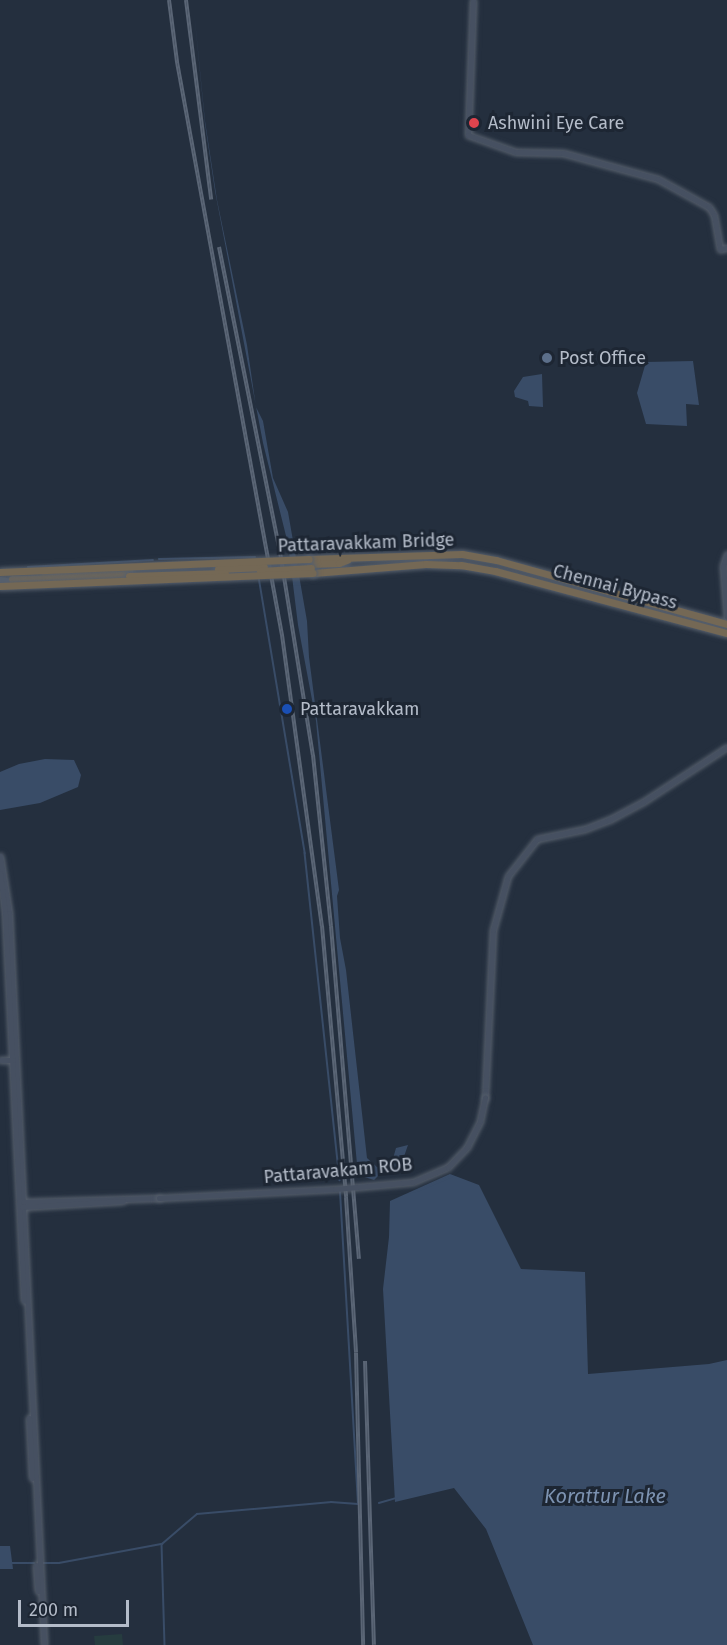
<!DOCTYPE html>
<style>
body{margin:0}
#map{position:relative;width:727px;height:1645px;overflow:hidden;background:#242f3e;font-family:"Fira Sans",sans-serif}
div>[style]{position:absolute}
.green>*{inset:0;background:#263c3f}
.water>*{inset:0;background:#394c67}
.stream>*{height:1.5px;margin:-0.75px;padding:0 0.75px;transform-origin:0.75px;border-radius:0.75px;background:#394c67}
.roads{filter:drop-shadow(0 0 2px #565f6c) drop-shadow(0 0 2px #565f6c)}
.secondary>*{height:5px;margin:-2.5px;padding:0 2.5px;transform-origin:2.5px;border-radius:2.5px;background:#465061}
.primary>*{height:6px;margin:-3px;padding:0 3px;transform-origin:3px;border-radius:3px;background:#56606e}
.highway>*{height:7px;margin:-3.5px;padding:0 3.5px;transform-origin:3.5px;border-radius:3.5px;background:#746855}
.rail>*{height:4px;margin-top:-2px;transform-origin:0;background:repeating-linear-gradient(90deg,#1d2633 0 4.5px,#5a6575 0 9px);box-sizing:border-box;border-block:2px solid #5a6575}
.bridges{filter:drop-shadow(0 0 2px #565f6c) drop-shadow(0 0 2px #565f6c)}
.secondary-bridge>*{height:5px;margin:-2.5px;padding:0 2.5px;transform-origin:2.5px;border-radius:2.5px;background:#465061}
.highway-bridge>*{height:7px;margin:-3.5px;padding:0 3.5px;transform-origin:3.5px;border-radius:3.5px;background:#746855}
.dots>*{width:16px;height:16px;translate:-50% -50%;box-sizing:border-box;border:3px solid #1d2633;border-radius:50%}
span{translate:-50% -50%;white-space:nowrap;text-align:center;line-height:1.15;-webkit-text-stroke:6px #1d2633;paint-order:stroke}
.poi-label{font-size:18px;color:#b4bcc9}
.left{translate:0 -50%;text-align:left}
.street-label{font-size:18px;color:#b4bcc9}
.water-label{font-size:20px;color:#7c92b1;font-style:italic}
.scale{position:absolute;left:18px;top:1600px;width:111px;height:27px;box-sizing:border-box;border:3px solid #b4bcc9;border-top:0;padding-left:8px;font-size:18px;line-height:21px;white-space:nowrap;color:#b4bcc9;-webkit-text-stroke:4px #1d2633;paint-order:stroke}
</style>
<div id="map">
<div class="green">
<i style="clip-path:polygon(122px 1634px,123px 1645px,95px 1645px,94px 1636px)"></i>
</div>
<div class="water">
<i style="clip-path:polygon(193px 0,205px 121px,217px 200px,247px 345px,256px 407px,263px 421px,273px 478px,288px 512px,307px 621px,309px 657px,339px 890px,337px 896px,340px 938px,346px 970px,367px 1158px,377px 1167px,392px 1162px,396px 1148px,408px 1145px,400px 1168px,386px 1168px,374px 1180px,358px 1175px,316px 721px,298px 625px,288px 544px,263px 443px,215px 191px,205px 124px)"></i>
<i style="clip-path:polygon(693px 361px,699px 405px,686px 404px,687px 426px,646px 424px,637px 393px,646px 362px)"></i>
<i style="clip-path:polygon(542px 374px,543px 407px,529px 406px,528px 401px,515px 397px,514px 391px,523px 377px)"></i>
<i style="clip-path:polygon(45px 759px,74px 760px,81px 775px,78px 787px,40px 803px,0 810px,0 772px,19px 764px)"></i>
<i style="clip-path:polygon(450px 1174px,479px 1185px,521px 1269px,585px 1272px,588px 1374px,709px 1364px,727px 1360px,727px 1645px,533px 1645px,486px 1529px,454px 1488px,395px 1502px,383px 1289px,389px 1237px,390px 1201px)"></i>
<i style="clip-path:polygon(0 1546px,10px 1546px,13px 1569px,0 1569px)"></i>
</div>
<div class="stream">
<i style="left:159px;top:559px;width:96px;rotate:-1.2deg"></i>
<i style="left:28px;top:567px;width:125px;rotate:-3.2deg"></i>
<i style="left:259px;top:577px;width:280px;rotate:80.5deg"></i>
<i style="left:305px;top:853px;width:329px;rotate:83.9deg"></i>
<i style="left:379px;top:1503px;width:18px;rotate:-16deg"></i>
<i style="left:162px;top:1544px;width:101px;rotate:88.3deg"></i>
<i style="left:12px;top:1563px;width:22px"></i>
<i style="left:42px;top:1563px;width:17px"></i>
<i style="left:59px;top:1563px;width:105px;rotate:-10.5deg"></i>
<i style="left:162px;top:1544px;width:46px;rotate:-40.6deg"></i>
<i style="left:197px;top:1514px;width:135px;rotate:-5.1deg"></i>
<i style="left:331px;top:1502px;width:27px;rotate:4deg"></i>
<i style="left:358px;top:1504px;width:314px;rotate:-93.3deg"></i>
</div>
<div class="roads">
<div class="secondary">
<i style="left:473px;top:0;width:135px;rotate:92.1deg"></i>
<i style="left:468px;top:135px;width:51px;rotate:19.5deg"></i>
<i style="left:516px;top:152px;width:47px;rotate:1.2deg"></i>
<i style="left:563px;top:153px;width:98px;rotate:15.3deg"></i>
<i style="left:658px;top:179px;width:58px;rotate:28.8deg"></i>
<i style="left:709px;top:207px;width:9px;rotate:58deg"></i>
<i style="left:714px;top:215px;width:35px;rotate:80deg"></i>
<i style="left:720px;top:249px;width:7px;rotate:-8deg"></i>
<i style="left:727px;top:554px;width:13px;rotate:108deg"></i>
<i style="left:723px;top:566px;width:51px;rotate:85.5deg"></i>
<i style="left:0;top:856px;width:58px;rotate:81deg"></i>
<i style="left:9px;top:913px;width:733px;rotate:87.26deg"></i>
<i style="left:0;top:873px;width:40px;rotate:82.9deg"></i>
<i style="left:5px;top:913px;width:388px;rotate:87.2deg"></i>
<i style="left:0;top:1060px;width:13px"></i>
<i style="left:485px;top:1098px;width:168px;rotate:-87.3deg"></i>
<i style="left:493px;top:930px;width:56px;rotate:-74.5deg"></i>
<i style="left:508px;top:876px;width:47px;rotate:-51.9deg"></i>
<i style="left:537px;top:839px;width:49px;rotate:-11.8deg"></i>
<i style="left:585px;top:829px;width:26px;rotate:-21deg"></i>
<i style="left:609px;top:820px;width:38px;rotate:-28deg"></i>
<i style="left:643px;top:802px;width:100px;rotate:-33.2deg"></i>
<i style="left:23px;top:1202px;width:136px;rotate:-1.7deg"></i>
<i style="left:22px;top:1207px;width:101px;rotate:-3.4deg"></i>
<i style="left:29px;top:1418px;width:60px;rotate:87.1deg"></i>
<i style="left:36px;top:1565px;width:26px;rotate:86deg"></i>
</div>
<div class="primary">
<i style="left:0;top:580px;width:13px;rotate:9deg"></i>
</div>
<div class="highway">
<i style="left:309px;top:559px;width:153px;rotate:-1.9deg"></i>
<i style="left:462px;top:554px;width:35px;rotate:10deg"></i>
<i style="left:496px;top:560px;width:240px;rotate:15.5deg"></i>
<i style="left:310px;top:564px;width:29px;rotate:-2deg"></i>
<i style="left:339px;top:563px;width:9px;rotate:-21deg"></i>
<i style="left:45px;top:573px;width:84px;rotate:-1.4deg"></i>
<i style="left:313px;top:573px;width:113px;rotate:-4.6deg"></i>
<i style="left:426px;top:564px;width:35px;rotate:2deg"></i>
<i style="left:461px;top:565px;width:35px;rotate:10deg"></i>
<i style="left:495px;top:571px;width:240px;rotate:15deg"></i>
<i style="left:12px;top:579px;width:117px;rotate:-1.5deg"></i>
</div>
</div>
<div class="rail">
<i style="left:169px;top:0;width:63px;rotate:82.6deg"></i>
<i style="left:177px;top:62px;width:583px;rotate:79.62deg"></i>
<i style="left:282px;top:635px;width:294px;rotate:82.2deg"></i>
<i style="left:322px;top:926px;width:272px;rotate:84.9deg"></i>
<i style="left:346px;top:1197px;width:156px;rotate:86.3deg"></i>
<i style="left:356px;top:1353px;width:292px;rotate:88.6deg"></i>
<i style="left:186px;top:0;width:201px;rotate:82.8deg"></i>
<i style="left:219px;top:247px;width:305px;rotate:78.7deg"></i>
<i style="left:279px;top:546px;width:212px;rotate:80.8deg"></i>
<i style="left:313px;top:755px;width:172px;rotate:84deg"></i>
<i style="left:331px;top:926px;width:334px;rotate:85.2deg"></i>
<i style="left:365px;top:1361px;width:284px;rotate:88.2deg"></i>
</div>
<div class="bridges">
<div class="secondary-bridge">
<i style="left:159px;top:1198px;width:176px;rotate:-2.9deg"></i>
<i style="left:335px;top:1189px;width:78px;rotate:-5.1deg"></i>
<i style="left:413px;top:1182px;width:38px;rotate:-23deg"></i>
<i style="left:448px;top:1167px;width:28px;rotate:-46deg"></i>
<i style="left:467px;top:1147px;width:29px;rotate:-63deg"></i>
<i style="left:480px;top:1121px;width:24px;rotate:-78deg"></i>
</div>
<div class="highway-bridge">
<i style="left:218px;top:569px;width:46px;rotate:-2.5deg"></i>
<i style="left:260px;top:571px;width:51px;rotate:-3.4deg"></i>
<i style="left:0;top:572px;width:309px;rotate:-2.4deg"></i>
<i style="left:129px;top:576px;width:96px;rotate:-1.8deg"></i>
<i style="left:0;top:586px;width:313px;rotate:-2.4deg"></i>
</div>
</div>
<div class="dots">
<i style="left:474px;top:123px;background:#e0444e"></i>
<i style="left:547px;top:358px;background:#5c6f8a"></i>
<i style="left:287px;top:709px;background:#1a4fb4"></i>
</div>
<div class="poi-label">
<span class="left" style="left:488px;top:123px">Ashwini Eye Care</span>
<span class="left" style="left:559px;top:358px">Post Office</span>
<span class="left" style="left:300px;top:709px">Pattaravakkam</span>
</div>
<div class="street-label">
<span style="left:366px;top:543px;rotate:-2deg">Pattaravakkam Bridge</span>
<span style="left:615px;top:587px;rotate:15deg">Chennai Bypass</span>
<span style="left:338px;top:1171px;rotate:-5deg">Pattaravakam ROB</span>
</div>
<div class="water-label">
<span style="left:605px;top:1496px">Korattur Lake</span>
</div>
<div class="scale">200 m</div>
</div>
